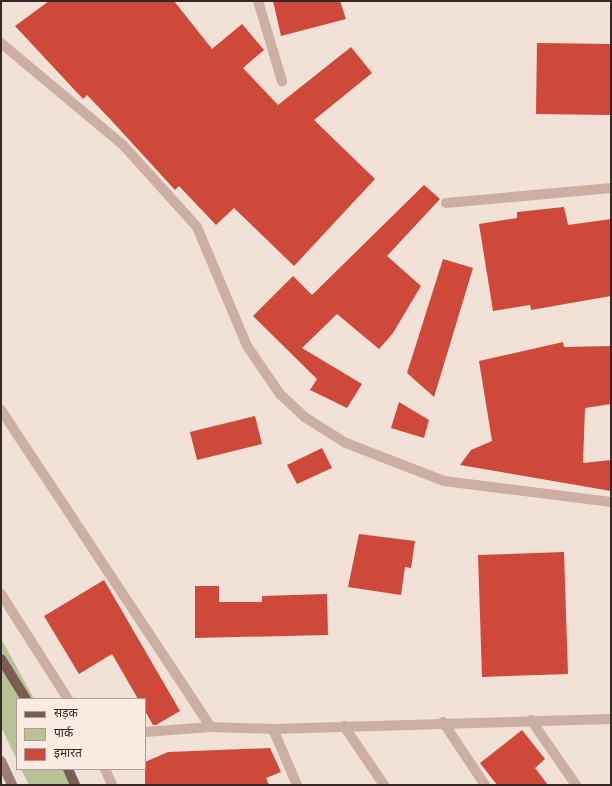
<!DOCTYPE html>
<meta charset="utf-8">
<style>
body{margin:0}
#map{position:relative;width:612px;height:786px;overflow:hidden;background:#f2e1d6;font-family:"Fira Sans Condensed","Noto Sans Devanagari",sans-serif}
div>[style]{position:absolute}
.green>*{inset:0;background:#b9c296}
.building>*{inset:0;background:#ce4939}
.minor>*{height:10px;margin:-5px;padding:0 5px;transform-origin:5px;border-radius:5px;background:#cbafa2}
.tertiary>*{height:10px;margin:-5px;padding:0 5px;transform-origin:5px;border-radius:5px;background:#cbafa2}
.secondary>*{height:10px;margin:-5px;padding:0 5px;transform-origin:5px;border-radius:5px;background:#9e7d73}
.primary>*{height:10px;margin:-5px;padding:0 5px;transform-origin:5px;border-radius:5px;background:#785c55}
span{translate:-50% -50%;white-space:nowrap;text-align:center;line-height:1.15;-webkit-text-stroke:3.5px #faece2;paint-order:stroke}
.frame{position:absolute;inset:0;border:2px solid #352825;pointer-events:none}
.legend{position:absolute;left:16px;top:698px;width:130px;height:72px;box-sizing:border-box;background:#faece2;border:1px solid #ab9e96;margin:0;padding:5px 7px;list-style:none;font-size:12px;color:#352825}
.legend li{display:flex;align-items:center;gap:8px;height:20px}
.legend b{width:20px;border:1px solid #ab9e96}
</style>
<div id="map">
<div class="green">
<i style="clip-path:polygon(1px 638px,34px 699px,17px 699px,17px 760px,1px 727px)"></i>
<i style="clip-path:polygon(21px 769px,72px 769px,80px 785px,29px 785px)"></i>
</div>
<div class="building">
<i style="clip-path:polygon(49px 1px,174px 1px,212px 49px,242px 24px,264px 50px,243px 68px,278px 105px,351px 47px,372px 73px,314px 120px,375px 179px,294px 266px,234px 208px,216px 225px,179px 186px,175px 190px,110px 119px,87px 95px,83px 99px,15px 26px)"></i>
<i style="clip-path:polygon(273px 1px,340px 1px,346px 19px,281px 36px)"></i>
<i style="clip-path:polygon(537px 43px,611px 44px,610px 115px,536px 114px)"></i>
<i style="clip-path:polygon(424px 185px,440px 199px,387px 256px,421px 286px,393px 333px,379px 349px,337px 314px,302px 348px,362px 384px,347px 408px,310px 390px,317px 379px,253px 316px,293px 276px,312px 295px)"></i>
<i style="clip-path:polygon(564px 207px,568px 225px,611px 219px,611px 296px,531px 310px,530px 305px,493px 311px,479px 224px,517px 218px,517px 212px)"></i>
<i style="clip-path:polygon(443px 259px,473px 268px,434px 397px,407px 373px)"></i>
<i style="clip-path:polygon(563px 342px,564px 347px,611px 346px,611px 404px,585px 408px,583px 463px,611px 460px,611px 491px,460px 465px,471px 450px,492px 441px,479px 361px)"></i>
<i style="clip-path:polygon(399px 402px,429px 420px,424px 438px,391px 428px)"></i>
<i style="clip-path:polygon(255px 416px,262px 444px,197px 460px,190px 432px)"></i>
<i style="clip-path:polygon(322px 448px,332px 468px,297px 484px,287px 465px)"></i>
<i style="clip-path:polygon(359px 534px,415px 541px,411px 568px,405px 567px,401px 595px,348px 587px)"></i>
<i style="clip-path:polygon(564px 552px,568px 674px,482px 677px,478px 555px)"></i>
<i style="clip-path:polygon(104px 580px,180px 711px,156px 725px,153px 725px,145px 711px,145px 699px,138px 699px,112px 654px,79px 674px,44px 616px)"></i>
<i style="clip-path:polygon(195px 586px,219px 586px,219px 602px,262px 602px,262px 596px,327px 594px,328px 635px,195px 638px)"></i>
<i style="clip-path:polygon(522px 730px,545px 759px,535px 768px,548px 785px,497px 785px,480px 763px)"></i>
<i style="clip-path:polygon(270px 748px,281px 772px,266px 778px,269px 785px,145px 785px,145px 762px,168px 752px)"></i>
</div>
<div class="minor">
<i style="left:258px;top:1px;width:84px;rotate:73.3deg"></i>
<i style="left:1px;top:43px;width:159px;rotate:39.9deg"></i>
<i style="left:123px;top:145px;width:110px;rotate:47.9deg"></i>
<i style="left:197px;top:227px;width:129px;rotate:67.2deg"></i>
<i style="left:247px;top:346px;width:58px;rotate:55.5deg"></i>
<i style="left:280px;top:394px;width:35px;rotate:43deg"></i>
<i style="left:306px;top:418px;width:47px;rotate:32deg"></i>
<i style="left:346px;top:443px;width:105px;rotate:21.2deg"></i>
<i style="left:444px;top:481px;width:168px;rotate:7.2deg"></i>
<i style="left:446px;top:203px;width:166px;rotate:-5.2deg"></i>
<i style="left:1px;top:410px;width:380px;rotate:56.5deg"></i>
<i style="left:531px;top:720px;width:79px;rotate:55.3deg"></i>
<i style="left:443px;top:722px;width:76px;rotate:56.3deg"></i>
<i style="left:344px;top:726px;width:71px;rotate:55.9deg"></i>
<i style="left:273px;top:729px;width:61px;rotate:66.8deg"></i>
<i style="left:145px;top:732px;width:66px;rotate:-4.3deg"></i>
<i style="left:211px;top:727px;width:62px;rotate:1.8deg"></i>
<i style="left:273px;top:729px;width:338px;rotate:-1.7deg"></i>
</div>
<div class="tertiary">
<i style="left:1px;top:594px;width:125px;rotate:57.5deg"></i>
<i style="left:105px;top:769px;width:17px;rotate:66deg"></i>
</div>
<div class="secondary">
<i style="left:1px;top:761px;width:26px;rotate:65deg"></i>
</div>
<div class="primary">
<i style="left:1px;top:659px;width:47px;rotate:58deg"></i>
<i style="left:68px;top:769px;width:17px;rotate:66deg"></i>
</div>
<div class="frame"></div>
<ul class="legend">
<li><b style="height:5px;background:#785c55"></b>सड़क</li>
<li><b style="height:11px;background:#b9c296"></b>पार्क</li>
<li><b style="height:11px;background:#ce4939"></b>इमारत</li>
</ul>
</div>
